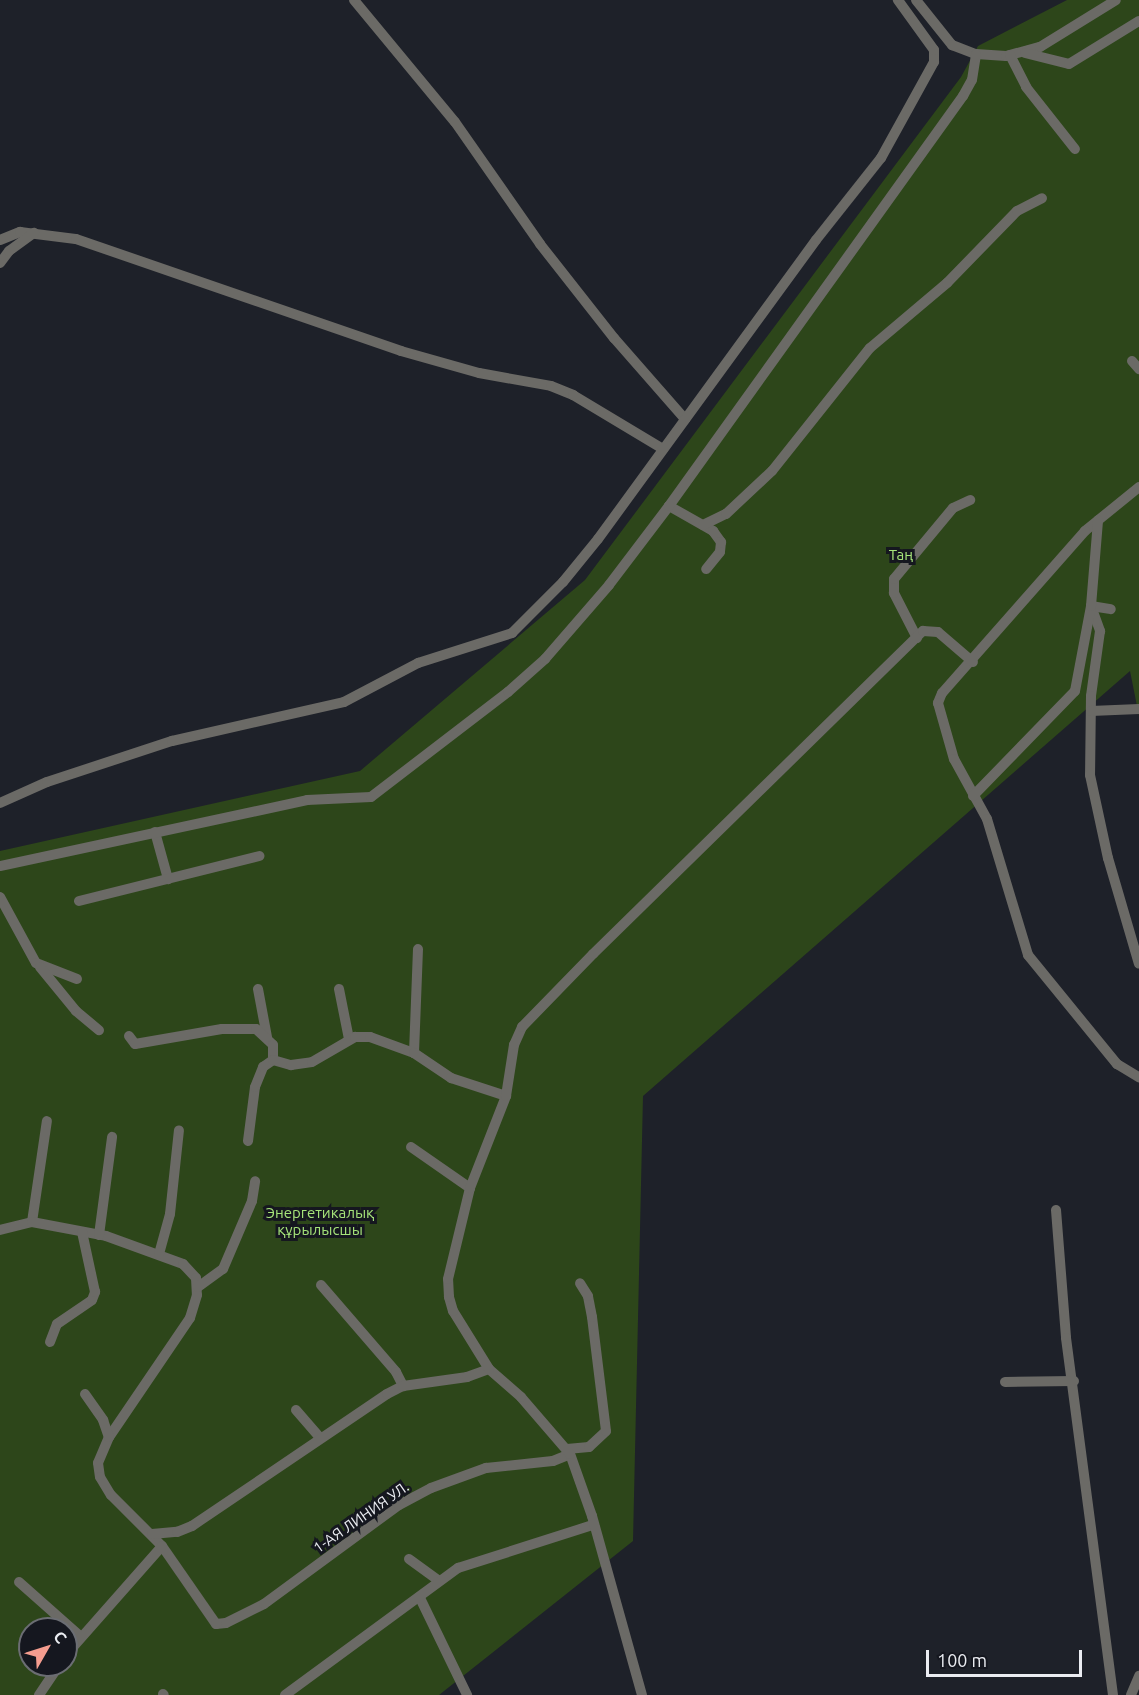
<!DOCTYPE html>
<meta charset="utf-8">
<style>
body{margin:0}
#map{position:relative;width:1139px;height:1695px;overflow:hidden;background:#1e2129;font-family:Ubuntu,sans-serif}
div>[style]{position:absolute}
.green>*{inset:0;background:#2d461a}
.street>*{height:10px;margin:-5px;padding:0 5px;transform-origin:5px;border-radius:5px;background:#6b6a66}
span{translate:-50% -50%;white-space:nowrap;text-align:center;line-height:1.15;-webkit-text-stroke:6px #15171f;paint-order:stroke}
.park-label{font-size:15px;color:#a6e47a}
.street-label{font-size:15px;color:#ebedf2}
.north{position:absolute;left:18px;top:1617px;width:60px;height:60px;box-sizing:border-box;background:#15171f;border:2px solid #6b6d73;border-radius:50%;rotate:51deg;font-size:16px;font-weight:700;line-height:24px;text-align:center;color:#ebedf2}
.north::after{content:'';display:block;margin:auto;width:21px;height:27px;background:#f59d8f;clip-path:polygon(50% 0,100% 100%,50% 72%,0 100%)}
.scale{position:absolute;left:926px;top:1650px;width:156px;height:27px;box-sizing:border-box;border:3px solid #ebedf2;border-top:0;padding-left:8px;font-size:18px;line-height:21px;white-space:nowrap;color:#ebedf2;-webkit-text-stroke:4px #15171f;paint-order:stroke}
</style>
<div id="map">
<div class="green">
<i style="clip-path:polygon(evenodd,1067px 0,1139px 0,1139px 716px,1130px 671px,643px 1096px,633px 1541px,439px 1695px,0 1695px,0 851px,360px 771px,585px 580px,961px 77px,978px 46px,1067px 0,30px 1629px,66px 1629px,66px 1665px,30px 1665px,30px 1629px)"></i>
</div>
<div class="street">
<i style="left:354px;top:0;width:158px;rotate:50.4deg"></i>
<i style="left:455px;top:122px;width:149px;rotate:55.1deg"></i>
<i style="left:540px;top:244px;width:120px;rotate:51.8deg"></i>
<i style="left:614px;top:338px;width:108px;rotate:48.8deg"></i>
<i style="left:916px;top:0;width:58px;rotate:51.3deg"></i>
<i style="left:952px;top:45px;width:26px;rotate:21deg"></i>
<i style="left:976px;top:54px;width:30px;rotate:4deg"></i>
<i style="left:1006px;top:56px;width:35px;rotate:-15deg"></i>
<i style="left:1040px;top:47px;width:89px;rotate:-31.7deg"></i>
<i style="left:1025px;top:53px;width:45px;rotate:14deg"></i>
<i style="left:1069px;top:64px;width:82px;rotate:-31.6deg"></i>
<i style="left:1010px;top:55px;width:36px;rotate:63deg"></i>
<i style="left:1026px;top:87px;width:79px;rotate:51.7deg"></i>
<i style="left:0;top:240px;width:22px;rotate:-22deg"></i>
<i style="left:20px;top:232px;width:56px;rotate:7.1deg"></i>
<i style="left:76px;top:239px;width:344px;rotate:19deg"></i>
<i style="left:401px;top:351px;width:81px;rotate:15.8deg"></i>
<i style="left:479px;top:373px;width:73px;rotate:10.2deg"></i>
<i style="left:551px;top:386px;width:24px;rotate:22deg"></i>
<i style="left:573px;top:395px;width:105px;rotate:31deg"></i>
<i style="left:0;top:263px;width:15px;rotate:-53deg"></i>
<i style="left:9px;top:251px;width:31px;rotate:-36deg"></i>
<i style="left:1132px;top:361px;width:11px;rotate:49deg"></i>
<i style="left:1139px;top:487px;width:70px;rotate:140.8deg"></i>
<i style="left:1085px;top:531px;width:216px;rotate:131.4deg"></i>
<i style="left:942px;top:693px;width:11px;rotate:112deg"></i>
<i style="left:938px;top:703px;width:58px;rotate:74.1deg"></i>
<i style="left:954px;top:759px;width:68px;rotate:61.2deg"></i>
<i style="left:987px;top:819px;width:142px;rotate:73.2deg"></i>
<i style="left:1028px;top:955px;width:141px;rotate:50.8deg"></i>
<i style="left:1117px;top:1064px;width:26px;rotate:31deg"></i>
<i style="left:669px;top:506px;width:51px;rotate:29.6deg"></i>
<i style="left:713px;top:531px;width:14px;rotate:54deg"></i>
<i style="left:721px;top:542px;width:10px;rotate:96deg"></i>
<i style="left:720px;top:552px;width:22px;rotate:129deg"></i>
<i style="left:703px;top:525px;width:25px;rotate:-26deg"></i>
<i style="left:726px;top:514px;width:63px;rotate:-43.1deg"></i>
<i style="left:772px;top:471px;width:157px;rotate:-51.5deg"></i>
<i style="left:870px;top:348px;width:101px;rotate:-40.2deg"></i>
<i style="left:947px;top:283px;width:100px;rotate:-45.8deg"></i>
<i style="left:1017px;top:211px;width:28px;rotate:-27deg"></i>
<i style="left:1091px;top:606px;width:27px;rotate:70deg"></i>
<i style="left:1100px;top:631px;width:66px;rotate:97.9deg"></i>
<i style="left:1091px;top:696px;width:79px;rotate:90.7deg"></i>
<i style="left:1090px;top:775px;width:85px;rotate:77.8deg"></i>
<i style="left:1108px;top:858px;width:110px;rotate:73.7deg"></i>
<i style="left:1091px;top:606px;width:20px;rotate:9deg"></i>
<i style="left:917px;top:638px;width:51px;rotate:-117.1deg"></i>
<i style="left:894px;top:593px;width:14px;rotate:-90deg"></i>
<i style="left:894px;top:579px;width:92px;rotate:-50.3deg"></i>
<i style="left:953px;top:508px;width:19px;rotate:-25deg"></i>
<i style="left:1091px;top:711px;width:48px;rotate:-2.4deg"></i>
<i style="left:973px;top:796px;width:146px;rotate:-45.8deg"></i>
<i style="left:1075px;top:691px;width:86px;rotate:-79.3deg"></i>
<i style="left:1091px;top:606px;width:86px;rotate:-85.3deg"></i>
<i style="left:0;top:803px;width:51px;rotate:-24.1deg"></i>
<i style="left:47px;top:782px;width:132px;rotate:-18.2deg"></i>
<i style="left:172px;top:741px;width:176px;rotate:-12.8deg"></i>
<i style="left:344px;top:702px;width:84px;rotate:-27.8deg"></i>
<i style="left:418px;top:663px;width:99px;rotate:-17.7deg"></i>
<i style="left:512px;top:633px;width:72px;rotate:-45deg"></i>
<i style="left:563px;top:582px;width:55px;rotate:-50.9deg"></i>
<i style="left:598px;top:539px;width:370px;rotate:-53.9deg"></i>
<i style="left:816px;top:240px;width:105px;rotate:-51.6deg"></i>
<i style="left:881px;top:158px;width:110px;rotate:-61.1deg"></i>
<i style="left:934px;top:62px;width:12px;rotate:-90deg"></i>
<i style="left:934px;top:50px;width:62px;rotate:-125.8deg"></i>
<i style="left:155px;top:832px;width:49px;rotate:74.5deg"></i>
<i style="left:0;top:866px;width:314px;rotate:-12.1deg"></i>
<i style="left:307px;top:800px;width:64px;rotate:-2.7deg"></i>
<i style="left:371px;top:797px;width:173px;rotate:-37.5deg"></i>
<i style="left:508px;top:692px;width:50px;rotate:-41.7deg"></i>
<i style="left:545px;top:659px;width:98px;rotate:-49.1deg"></i>
<i style="left:609px;top:585px;width:99px;rotate:-52.8deg"></i>
<i style="left:669px;top:506px;width:505px;rotate:-54.36deg"></i>
<i style="left:963px;top:96px;width:18px;rotate:-61deg"></i>
<i style="left:972px;top:80px;width:26px;rotate:-81deg"></i>
<i style="left:0;top:897px;width:75px;rotate:61.4deg"></i>
<i style="left:36px;top:963px;width:44px;rotate:21.3deg"></i>
<i style="left:79px;top:901px;width:186px;rotate:-14deg"></i>
<i style="left:40px;top:967px;width:57px;rotate:50.7deg"></i>
<i style="left:76px;top:1011px;width:30px;rotate:40deg"></i>
<i style="left:258px;top:989px;width:49px;rotate:79.4deg"></i>
<i style="left:339px;top:989px;width:51px;rotate:78.7deg"></i>
<i style="left:129px;top:1036px;width:10px;rotate:53deg"></i>
<i style="left:135px;top:1044px;width:88px;rotate:-9.8deg"></i>
<i style="left:222px;top:1029px;width:34px"></i>
<i style="left:256px;top:1029px;width:23px;rotate:43deg"></i>
<i style="left:273px;top:1045px;width:15px;rotate:90deg"></i>
<i style="left:414px;top:1053px;width:104px;rotate:-87.8deg"></i>
<i style="left:248px;top:1141px;width:54px;rotate:-82.6deg"></i>
<i style="left:255px;top:1087px;width:22px;rotate:-68deg"></i>
<i style="left:263px;top:1067px;width:12px;rotate:-35deg"></i>
<i style="left:273px;top:1060px;width:19px;rotate:16deg"></i>
<i style="left:291px;top:1065px;width:21px;rotate:-8deg"></i>
<i style="left:312px;top:1062px;width:50px;rotate:-30.2deg"></i>
<i style="left:355px;top:1037px;width:15px"></i>
<i style="left:370px;top:1037px;width:47px;rotate:20deg"></i>
<i style="left:414px;top:1053px;width:45px;rotate:34deg"></i>
<i style="left:451px;top:1078px;width:58px;rotate:18.1deg"></i>
<i style="left:411px;top:1147px;width:72px;rotate:34.8deg"></i>
<i style="left:1056px;top:1210px;width:128px;rotate:85.5deg"></i>
<i style="left:1066px;top:1338px;width:360px;rotate:82.5deg"></i>
<i style="left:32px;top:1222px;width:102px;rotate:-81.6deg"></i>
<i style="left:0;top:1230px;width:33px;rotate:-14deg"></i>
<i style="left:32px;top:1222px;width:75px;rotate:10.7deg"></i>
<i style="left:106px;top:1236px;width:82px;rotate:20deg"></i>
<i style="left:183px;top:1264px;width:19px;rotate:47deg"></i>
<i style="left:196px;top:1278px;width:17px;rotate:87deg"></i>
<i style="left:197px;top:1295px;width:24px;rotate:107deg"></i>
<i style="left:190px;top:1318px;width:144px;rotate:124.2deg"></i>
<i style="left:109px;top:1437px;width:28px;rotate:113deg"></i>
<i style="left:98px;top:1463px;width:14px;rotate:82deg"></i>
<i style="left:100px;top:1477px;width:21px;rotate:59deg"></i>
<i style="left:111px;top:1495px;width:72px;rotate:45deg"></i>
<i style="left:162px;top:1546px;width:95px;rotate:55.3deg"></i>
<i style="left:216px;top:1624px;width:10px;rotate:-6deg"></i>
<i style="left:226px;top:1623px;width:42px;rotate:-26.6deg"></i>
<i style="left:264px;top:1604px;width:167px;rotate:-36.3deg"></i>
<i style="left:399px;top:1505px;width:36px;rotate:-28deg"></i>
<i style="left:431px;top:1488px;width:59px;rotate:-20deg"></i>
<i style="left:486px;top:1468px;width:67px;rotate:-6deg"></i>
<i style="left:553px;top:1461px;width:18px;rotate:-22deg"></i>
<i style="left:99px;top:1235px;width:99px;rotate:-82.4deg"></i>
<i style="left:159px;top:1254px;width:41px;rotate:-74.6deg"></i>
<i style="left:170px;top:1214px;width:84px;rotate:-83.9deg"></i>
<i style="left:321px;top:1285px;width:115px;rotate:49.2deg"></i>
<i style="left:396px;top:1372px;width:16px;rotate:63deg"></i>
<i style="left:198px;top:1287px;width:31px;rotate:-36deg"></i>
<i style="left:223px;top:1269px;width:74px;rotate:-66.9deg"></i>
<i style="left:252px;top:1201px;width:20px;rotate:-81deg"></i>
<i style="left:50px;top:1342px;width:19px;rotate:-69deg"></i>
<i style="left:57px;top:1324px;width:42px;rotate:-34.4deg"></i>
<i style="left:92px;top:1300px;width:9px;rotate:-69deg"></i>
<i style="left:95px;top:1292px;width:61px;rotate:-102.2deg"></i>
<i style="left:1005px;top:1382px;width:69px;rotate:-0.8deg"></i>
<i style="left:85px;top:1394px;width:32px;rotate:55deg"></i>
<i style="left:103px;top:1420px;width:18px;rotate:71deg"></i>
<i style="left:296px;top:1410px;width:37px;rotate:49deg"></i>
<i style="left:567px;top:1449px;width:22px;rotate:-5deg"></i>
<i style="left:589px;top:1447px;width:23px;rotate:-43deg"></i>
<i style="left:606px;top:1431px;width:115px;rotate:-97deg"></i>
<i style="left:592px;top:1317px;width:21px;rotate:-101deg"></i>
<i style="left:588px;top:1296px;width:15px;rotate:-122deg"></i>
<i style="left:152px;top:1534px;width:25px;rotate:-5deg"></i>
<i style="left:177px;top:1532px;width:16px;rotate:-22deg"></i>
<i style="left:192px;top:1526px;width:235px;rotate:-34.1deg"></i>
<i style="left:387px;top:1394px;width:18px;rotate:-27deg"></i>
<i style="left:403px;top:1386px;width:65px;rotate:-8deg"></i>
<i style="left:467px;top:1377px;width:23px;rotate:-20deg"></i>
<i style="left:409px;top:1559px;width:37px;rotate:36deg"></i>
<i style="left:19px;top:1582px;width:81px;rotate:41.5deg"></i>
<i style="left:420px;top:1598px;width:108px;rotate:64.1deg"></i>
<i style="left:66px;top:1655px;width:145px;rotate:-48.6deg"></i>
<i style="left:163px;top:1694px;width:1px;rotate:45deg"></i>
<i style="left:39px;top:1695px;width:36px;rotate:-56deg"></i>
<i style="left:285px;top:1695px;width:215px;rotate:-36.3deg"></i>
<i style="left:458px;top:1568px;width:142px;rotate:-17.7deg"></i>
<i style="left:642px;top:1695px;width:186px;rotate:-105.6deg"></i>
<i style="left:592px;top:1516px;width:66px;rotate:-109.5deg"></i>
<i style="left:570px;top:1454px;width:75px;rotate:-130.7deg"></i>
<i style="left:521px;top:1397px;width:43px;rotate:-138.8deg"></i>
<i style="left:489px;top:1369px;width:68px;rotate:-121.8deg"></i>
<i style="left:453px;top:1311px;width:15px;rotate:-106deg"></i>
<i style="left:449px;top:1297px;width:18px;rotate:-93deg"></i>
<i style="left:448px;top:1279px;width:94px;rotate:-76.4deg"></i>
<i style="left:470px;top:1188px;width:99px;rotate:-68.6deg"></i>
<i style="left:506px;top:1096px;width:52px;rotate:-81.1deg"></i>
<i style="left:514px;top:1045px;width:20px;rotate:-66deg"></i>
<i style="left:522px;top:1027px;width:102px;rotate:-45.8deg"></i>
<i style="left:593px;top:954px;width:462px;rotate:-44.4deg"></i>
<i style="left:923px;top:631px;width:15px;rotate:4deg"></i>
<i style="left:938px;top:632px;width:46px;rotate:40.6deg"></i>
<i style="left:1131px;top:1695px;width:21px;rotate:-67deg"></i>
</div>
<div class="park-label">
<span style="left:901px;top:555px">Таң</span>
<span style="left:320px;top:1221px">Энергетикалық<br>құрылысшы</span>
</div>
<div class="street-label">
<span style="left:361px;top:1517px;rotate:-35deg">1-АЯ ЛИНИЯ УЛ.</span>
</div>
<div class="north">С</div>
<div class="scale">100 m</div>
</div>
